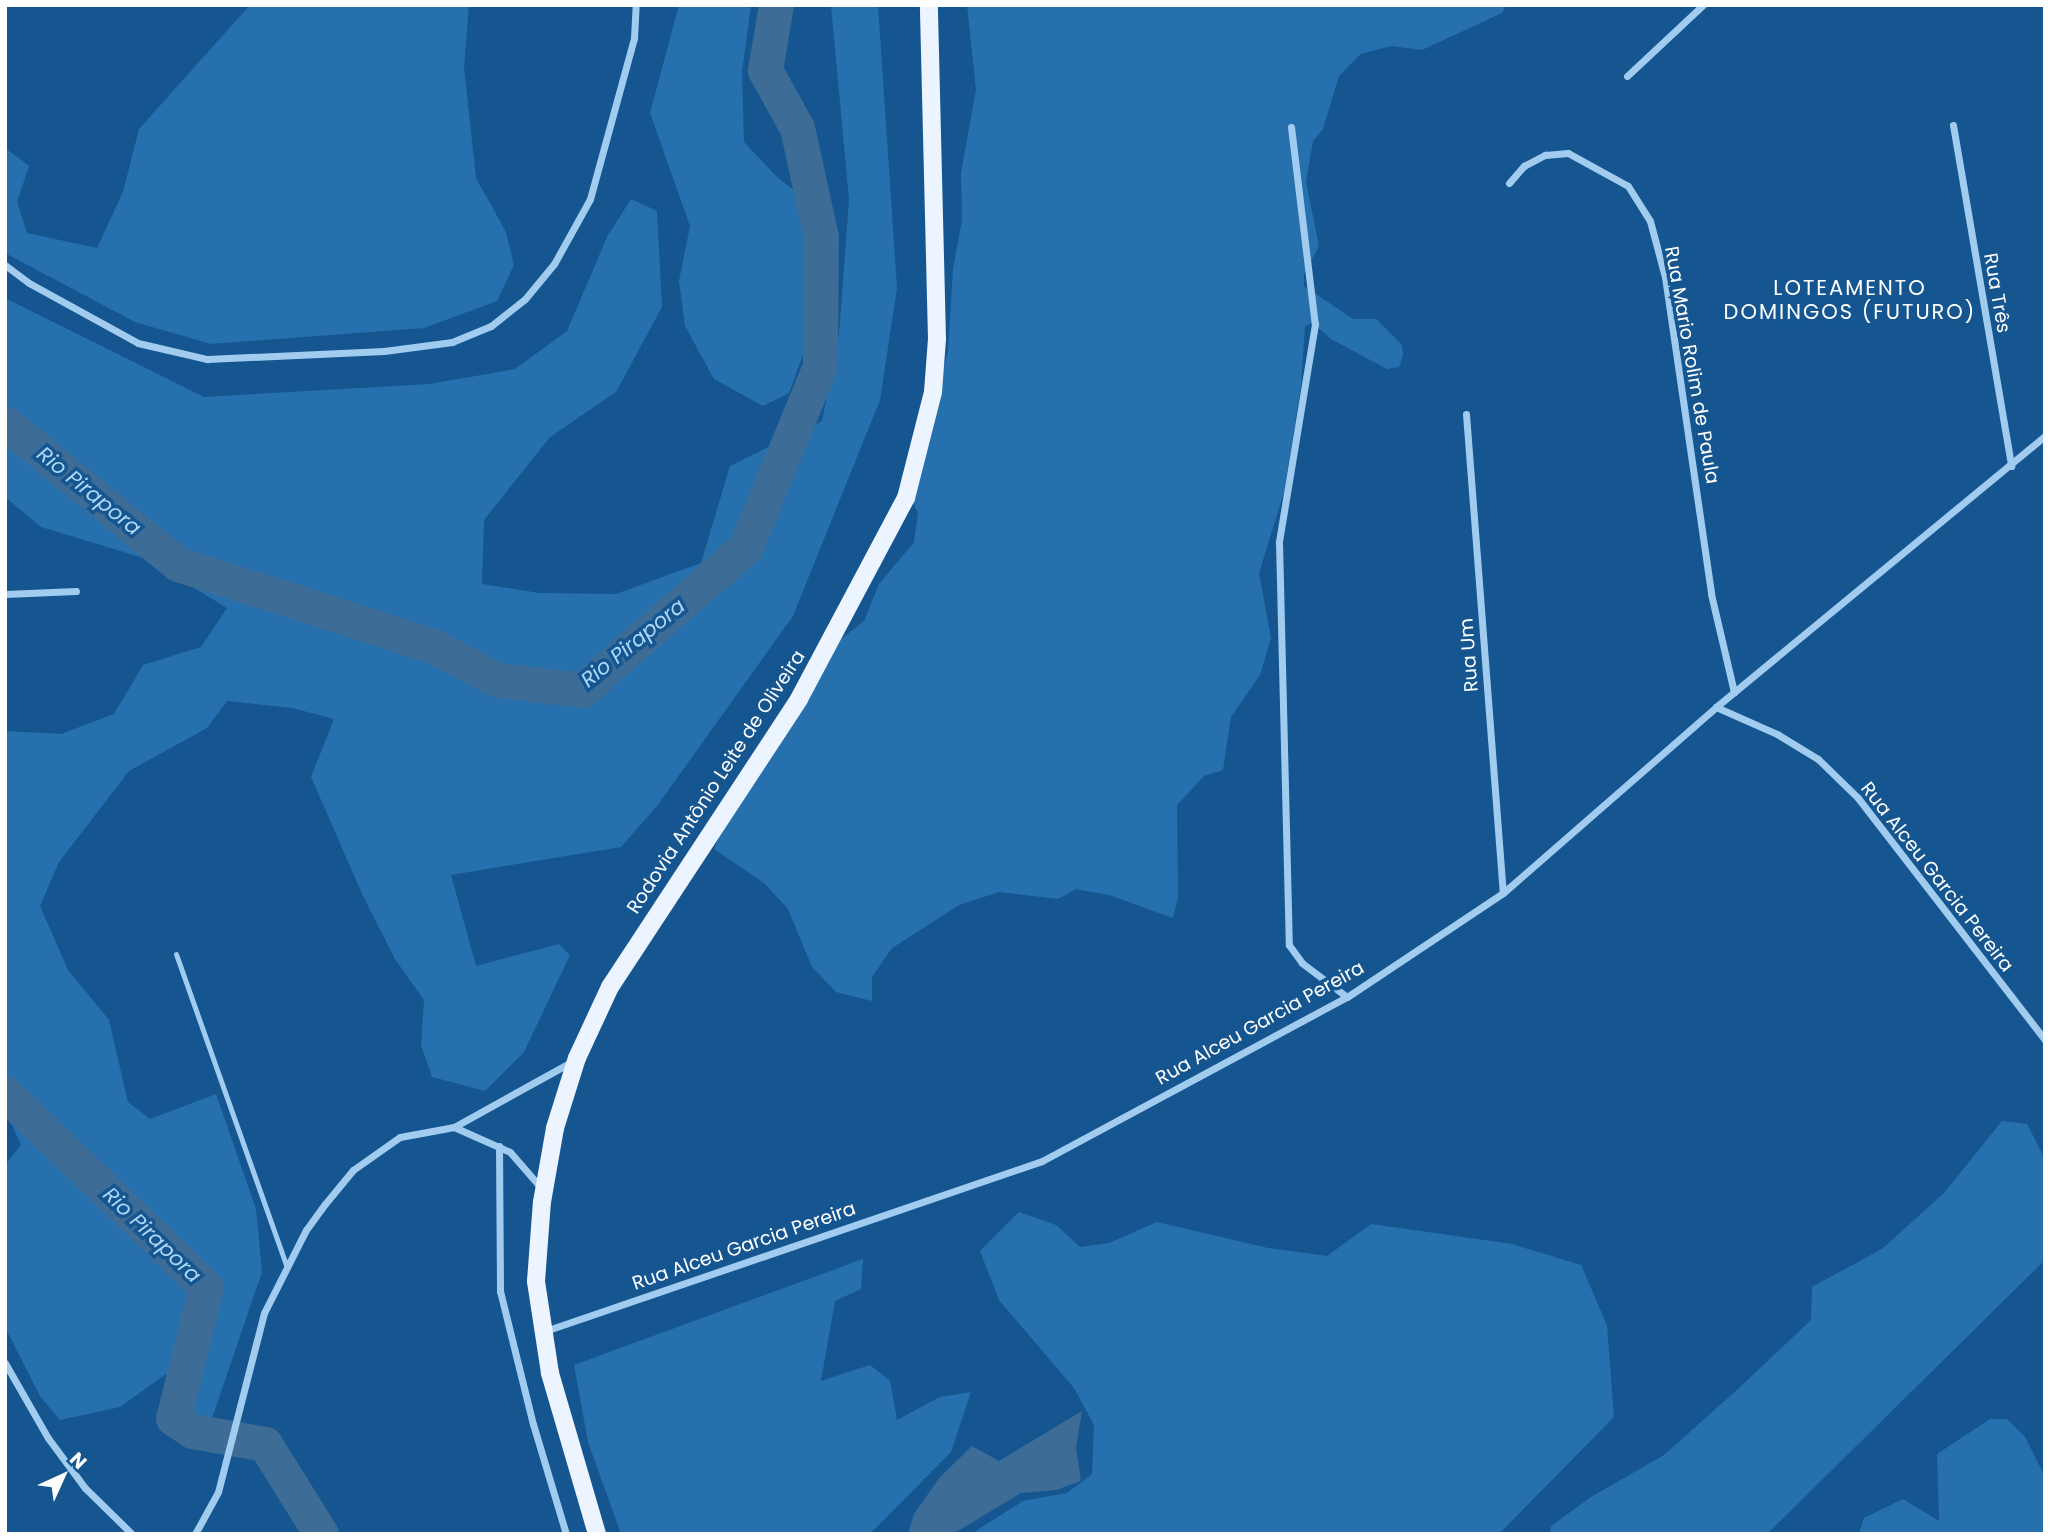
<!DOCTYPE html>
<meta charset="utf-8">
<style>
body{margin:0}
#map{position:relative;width:2050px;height:1539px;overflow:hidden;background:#155690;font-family:Poppins,sans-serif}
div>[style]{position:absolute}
.green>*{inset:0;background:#2770ae}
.water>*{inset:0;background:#3d6c96}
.river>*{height:35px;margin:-17.5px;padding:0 17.5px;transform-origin:17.5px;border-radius:17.5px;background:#3d6c96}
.lane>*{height:5px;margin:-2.5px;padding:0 2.5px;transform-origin:2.5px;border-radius:2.5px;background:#a1ccf0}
.street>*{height:7px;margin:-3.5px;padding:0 3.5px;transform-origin:3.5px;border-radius:3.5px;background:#a1ccf0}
.primary>*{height:18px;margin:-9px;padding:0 9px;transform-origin:9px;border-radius:9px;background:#ebf4ff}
span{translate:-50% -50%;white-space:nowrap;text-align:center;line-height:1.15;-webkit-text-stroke:7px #155690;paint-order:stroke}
.street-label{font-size:19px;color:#fff}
.neighbourhood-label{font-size:21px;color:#fff;letter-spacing:2px}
.water-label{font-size:21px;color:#add6f7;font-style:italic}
.frame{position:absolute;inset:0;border:7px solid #fff;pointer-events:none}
.north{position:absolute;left:28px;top:1441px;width:70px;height:70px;-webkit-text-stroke:5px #155690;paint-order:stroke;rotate:45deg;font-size:19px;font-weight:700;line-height:28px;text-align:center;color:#fff}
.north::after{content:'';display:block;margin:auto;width:24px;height:32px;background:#fff;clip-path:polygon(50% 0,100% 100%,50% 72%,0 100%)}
</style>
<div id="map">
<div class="green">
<i style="clip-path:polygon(250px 5px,469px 5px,464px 67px,476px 178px,506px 232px,514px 265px,497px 301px,424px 328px,211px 344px,135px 322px,5px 253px,5px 148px,29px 166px,17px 202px,27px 233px,97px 248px,123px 192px,139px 129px)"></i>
<i style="clip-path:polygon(679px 5px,751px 5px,742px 72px,744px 142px,777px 177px,804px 198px,808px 341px,789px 393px,763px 406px,714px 379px,685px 326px,679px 281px,690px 226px,650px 113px)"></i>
<i style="clip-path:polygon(831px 5px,878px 5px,897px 288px,880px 400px,793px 616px,657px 806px,621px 847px,451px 875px,476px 966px,559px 944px,570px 955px,524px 1052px,485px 1091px,432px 1077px,421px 1045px,424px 1000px,395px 959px,363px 896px,311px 777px,334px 719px,292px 708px,227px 701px,207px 728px,129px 771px,59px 862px,40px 906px,68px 970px,109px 1020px,128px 1102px,150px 1119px,216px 1094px,256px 1209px,262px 1272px,208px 1430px,166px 1374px,120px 1407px,60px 1420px,40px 1396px,5px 1327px,5px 1165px,21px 1145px,5px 1109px,5px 731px,61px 734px,114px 714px,143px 665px,201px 647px,227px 608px,147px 559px,41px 527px,5px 497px,5px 298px,204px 397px,430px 384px,515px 369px,567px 331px,607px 237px,631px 199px,657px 211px,662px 307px,616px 392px,550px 437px,484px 520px,482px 584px,539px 593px,616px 594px,701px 563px,730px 466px,822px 421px,839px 335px,849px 200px)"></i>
<i style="clip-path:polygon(967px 5px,1506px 5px,1502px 13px,1422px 50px,1391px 46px,1361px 54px,1339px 76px,1323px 129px,1313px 141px,1306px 182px,1319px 246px,1304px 274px,1304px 286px,1353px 319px,1376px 319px,1402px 345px,1403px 355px,1399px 367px,1387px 369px,1331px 339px,1313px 323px,1305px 326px,1301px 386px,1284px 492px,1259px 573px,1271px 638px,1260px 675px,1231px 717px,1223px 770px,1204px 776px,1177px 805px,1178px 897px,1173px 918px,1109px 895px,1076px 889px,1058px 899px,999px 892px,959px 905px,892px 948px,872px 977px,872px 1001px,836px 992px,812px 967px,788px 909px,764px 883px,714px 849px,729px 812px,831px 647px,864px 621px,879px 584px,914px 542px,918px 513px,901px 477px,922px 445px,948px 352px,953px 269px,962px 220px,961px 173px,976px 90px)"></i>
<i style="clip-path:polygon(2002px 1121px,2027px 1124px,2045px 1159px,2045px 1260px,1767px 1534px,1550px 1534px,1551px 1526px,1591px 1497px,1664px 1455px,1738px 1389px,1811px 1320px,1812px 1287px,1882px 1249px,1944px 1193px)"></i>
<i style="clip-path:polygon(1019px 1212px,1056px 1225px,1080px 1247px,1109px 1243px,1157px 1222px,1268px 1248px,1327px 1256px,1371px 1224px,1512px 1244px,1581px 1265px,1607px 1325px,1614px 1417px,1499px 1534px,971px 1534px,1023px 1501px,1067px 1493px,1092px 1474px,1094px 1425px,1074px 1388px,999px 1300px,980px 1251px)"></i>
<i style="clip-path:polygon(863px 1259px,861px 1289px,835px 1301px,821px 1381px,870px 1365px,890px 1381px,897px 1420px,940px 1397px,971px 1392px,951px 1452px,870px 1534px,621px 1534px,588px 1442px,574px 1365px)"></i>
<i style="clip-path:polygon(1990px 1419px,2007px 1419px,2025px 1437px,2043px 1473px,2045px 1534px,1859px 1534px,1864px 1518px,1903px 1499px,1939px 1521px,1937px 1454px)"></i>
</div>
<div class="water">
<i style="clip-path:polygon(1082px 1411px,1076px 1448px,1081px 1481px,1056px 1490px,1021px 1493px,953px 1534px,908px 1534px,914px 1514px,940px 1477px,972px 1446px,999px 1461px)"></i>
</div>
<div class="river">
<i style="left:5px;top:423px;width:223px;rotate:39.2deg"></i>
<i style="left:178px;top:564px;width:266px;rotate:17.8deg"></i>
<i style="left:431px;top:645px;width:76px;rotate:27.6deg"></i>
<i style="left:498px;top:680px;width:85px;rotate:6.8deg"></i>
<i style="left:582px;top:690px;width:216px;rotate:-41.1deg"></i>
<i style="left:745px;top:548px;width:197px;rotate:-67.6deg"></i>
<i style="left:820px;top:366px;width:129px;rotate:-89.6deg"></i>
<i style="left:821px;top:237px;width:112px;rotate:-102.4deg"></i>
<i style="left:797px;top:128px;width:66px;rotate:-118.9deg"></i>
<i style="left:765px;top:70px;width:66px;rotate:-80.4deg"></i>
<i style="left:5px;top:1093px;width:279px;rotate:44deg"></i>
<i style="left:206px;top:1287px;width:135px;rotate:104.1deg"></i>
<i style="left:173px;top:1418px;width:23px;rotate:34deg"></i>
<i style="left:192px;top:1431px;width:74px;rotate:10.1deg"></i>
<i style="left:265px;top:1444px;width:106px;rotate:58.1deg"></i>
</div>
<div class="lane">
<i style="left:176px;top:954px;width:333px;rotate:70.5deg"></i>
</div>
<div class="street">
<i style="left:1627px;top:76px;width:104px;rotate:-43.1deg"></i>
<i style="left:1953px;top:125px;width:346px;rotate:80.3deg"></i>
<i style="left:1291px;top:127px;width:198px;rotate:83.1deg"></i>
<i style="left:1315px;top:324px;width:221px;rotate:99.4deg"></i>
<i style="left:1279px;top:542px;width:403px;rotate:88.6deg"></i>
<i style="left:1289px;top:945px;width:22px;rotate:54deg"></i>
<i style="left:1302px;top:963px;width:56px;rotate:37.1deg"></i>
<i style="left:1509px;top:183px;width:23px;rotate:-49deg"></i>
<i style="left:1524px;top:166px;width:24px;rotate:-28deg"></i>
<i style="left:1545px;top:155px;width:23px;rotate:-5deg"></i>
<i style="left:1568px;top:153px;width:68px;rotate:28.8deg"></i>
<i style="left:1628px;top:186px;width:41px;rotate:57.8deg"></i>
<i style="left:1650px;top:221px;width:58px;rotate:75deg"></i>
<i style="left:1665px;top:277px;width:320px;rotate:81.7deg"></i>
<i style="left:1711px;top:594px;width:101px;rotate:76.8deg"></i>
<i style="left:5px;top:265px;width:30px;rotate:37deg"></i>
<i style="left:29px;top:283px;width:124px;rotate:28.8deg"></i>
<i style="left:138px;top:343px;width:71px;rotate:13.1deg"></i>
<i style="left:207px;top:359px;width:177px;rotate:-2.6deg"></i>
<i style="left:384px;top:351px;width:69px;rotate:-7.5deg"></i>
<i style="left:452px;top:342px;width:42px;rotate:-22.3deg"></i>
<i style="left:491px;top:326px;width:43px;rotate:-38.5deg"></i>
<i style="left:525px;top:299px;width:45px;rotate:-50.4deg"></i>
<i style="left:554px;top:264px;width:74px;rotate:-61deg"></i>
<i style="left:590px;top:199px;width:167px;rotate:-74.7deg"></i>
<i style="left:634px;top:38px;width:33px;rotate:-87deg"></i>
<i style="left:1466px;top:414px;width:480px;rotate:85.6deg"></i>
<i style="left:5px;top:594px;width:71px;rotate:-2.4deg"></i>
<i style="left:1716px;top:707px;width:426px;rotate:-39.5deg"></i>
<i style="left:454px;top:1127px;width:61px;rotate:24.1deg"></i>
<i style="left:510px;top:1152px;width:49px;rotate:49.1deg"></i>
<i style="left:499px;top:1146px;width:145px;rotate:89.6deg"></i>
<i style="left:500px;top:1291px;width:137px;rotate:76.1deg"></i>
<i style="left:533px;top:1424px;width:115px;rotate:73.3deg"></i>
<i style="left:545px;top:1331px;width:525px;rotate:-18.88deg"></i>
<i style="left:1042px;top:1161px;width:346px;rotate:-28.3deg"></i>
<i style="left:1347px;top:997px;width:187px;rotate:-33.7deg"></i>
<i style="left:1503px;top:893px;width:283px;rotate:-41.1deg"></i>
<i style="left:1716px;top:707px;width:67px;rotate:23.9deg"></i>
<i style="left:1777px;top:734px;width:48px;rotate:31.4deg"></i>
<i style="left:1818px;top:759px;width:56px;rotate:44.3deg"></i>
<i style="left:1858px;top:798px;width:306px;rotate:52.3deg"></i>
<i style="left:5px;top:1363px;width:86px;rotate:60.2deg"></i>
<i style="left:48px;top:1438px;width:62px;rotate:53.5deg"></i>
<i style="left:85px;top:1488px;width:66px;rotate:44.4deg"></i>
<i style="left:195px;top:1534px;width:48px;rotate:-61.3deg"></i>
<i style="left:218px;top:1492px;width:185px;rotate:-75.6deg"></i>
<i style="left:264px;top:1313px;width:93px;rotate:-63.2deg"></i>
<i style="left:306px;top:1230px;width:32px;rotate:-54deg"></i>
<i style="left:325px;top:1204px;width:44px;rotate:-50.5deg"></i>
<i style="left:353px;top:1170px;width:57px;rotate:-35.1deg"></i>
<i style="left:400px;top:1137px;width:55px;rotate:-10.5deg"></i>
<i style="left:454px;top:1127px;width:136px;rotate:-29deg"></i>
</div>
<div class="primary">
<i style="left:597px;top:1534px;width:168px;rotate:-106.3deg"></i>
<i style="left:550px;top:1373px;width:93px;rotate:-98.7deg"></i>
<i style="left:536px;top:1281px;width:79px;rotate:-85.7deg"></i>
<i style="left:542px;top:1202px;width:75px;rotate:-80deg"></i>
<i style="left:555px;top:1128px;width:73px;rotate:-72.6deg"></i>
<i style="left:577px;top:1058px;width:78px;rotate:-65.1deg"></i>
<i style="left:610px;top:987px;width:344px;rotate:-56.7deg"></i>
<i style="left:799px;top:699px;width:228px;rotate:-62deg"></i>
<i style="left:906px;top:498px;width:109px;rotate:-75.7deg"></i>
<i style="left:933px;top:392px;width:53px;rotate:-85.7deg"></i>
<i style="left:937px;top:339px;width:334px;rotate:-91.4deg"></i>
</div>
<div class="street-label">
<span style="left:1997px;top:293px;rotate:80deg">Rua Três</span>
<span style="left:1692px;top:365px;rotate:80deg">Rua Mario Rolim de Paula</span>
<span style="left:1469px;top:655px;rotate:-94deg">Rua Um</span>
<span style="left:716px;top:782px;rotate:-57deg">Rodovia Antônio Leite de Oliveira</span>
<span style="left:1937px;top:877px;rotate:52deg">Rua Alceu Garcia Pereira</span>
<span style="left:1260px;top:1023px;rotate:-29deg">Rua Alceu Garcia Pereira</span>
<span style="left:744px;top:1246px;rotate:-19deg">Rua Alceu Garcia Pereira</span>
</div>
<div class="neighbourhood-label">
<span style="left:1850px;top:300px">LOTEAMENTO<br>DOMINGOS (FUTURO)</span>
</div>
<div class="water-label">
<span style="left:89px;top:491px;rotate:39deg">Rio Pirapora</span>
<span style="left:633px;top:643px;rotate:-39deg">Rio Pirapora</span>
<span style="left:152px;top:1235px;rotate:44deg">Rio Pirapora</span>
</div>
<div class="frame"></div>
<div class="north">N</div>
</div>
